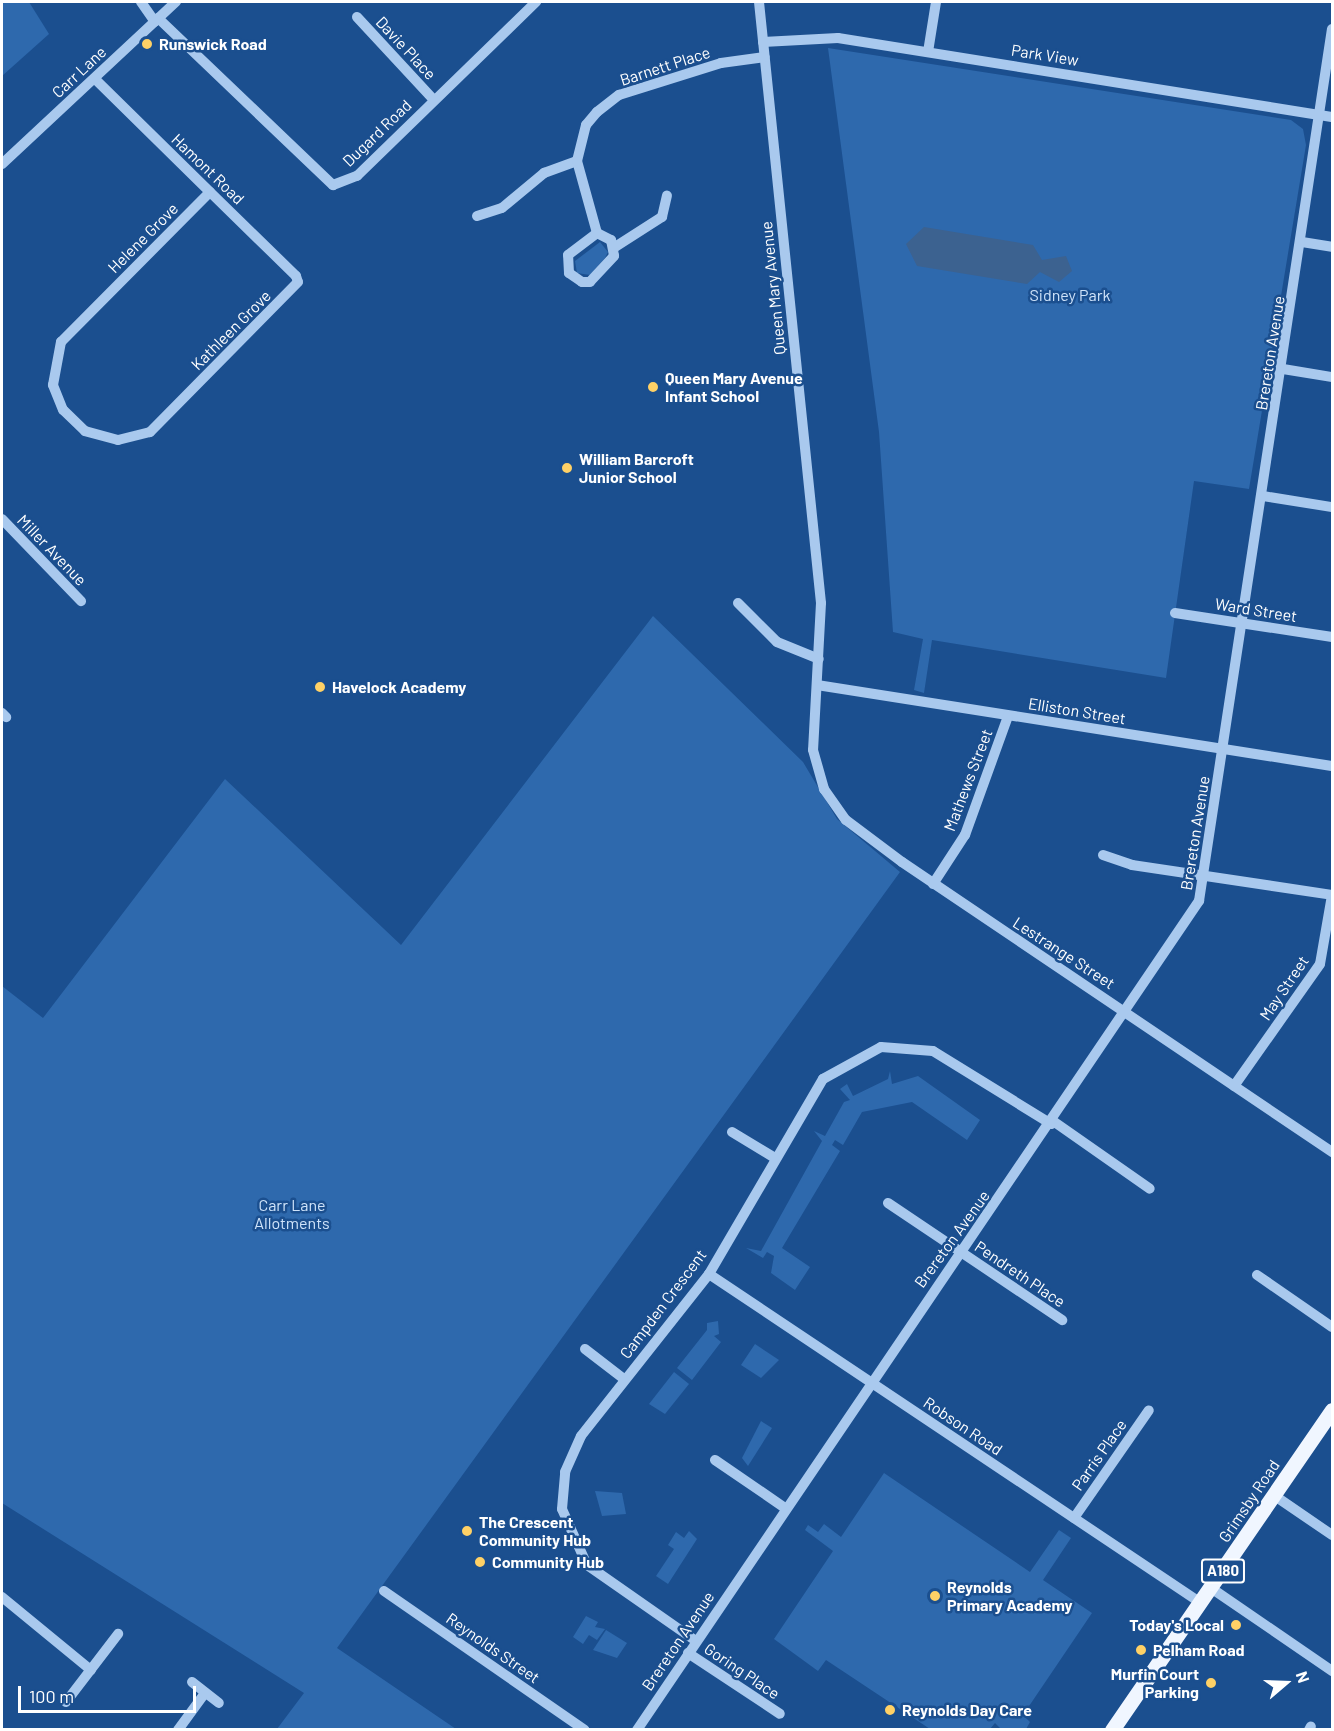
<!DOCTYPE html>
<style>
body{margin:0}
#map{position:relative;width:1334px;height:1731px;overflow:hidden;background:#1b4f8f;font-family:Barlow,sans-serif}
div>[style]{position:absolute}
.green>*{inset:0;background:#2e69ad}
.water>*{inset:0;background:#3c6290}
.minor>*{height:10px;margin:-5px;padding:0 5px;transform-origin:5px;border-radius:5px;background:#a9c9ee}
.major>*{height:15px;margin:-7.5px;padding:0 7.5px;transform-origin:7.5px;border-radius:7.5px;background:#f0f6ff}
.dots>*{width:16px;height:16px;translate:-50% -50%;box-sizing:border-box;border:3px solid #1b4f8f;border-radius:50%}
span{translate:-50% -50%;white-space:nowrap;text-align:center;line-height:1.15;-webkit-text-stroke:5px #1b4f8f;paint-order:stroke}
.shield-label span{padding:2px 4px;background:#1b4f8f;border:2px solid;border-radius:4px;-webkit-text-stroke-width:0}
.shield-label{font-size:15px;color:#fff;font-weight:700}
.poi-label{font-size:16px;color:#fff;font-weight:700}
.left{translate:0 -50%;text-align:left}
.right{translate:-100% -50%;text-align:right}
.street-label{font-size:16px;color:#fff}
.park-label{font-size:16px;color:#cfe3fa}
.frame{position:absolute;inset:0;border:3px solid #fff;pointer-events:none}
.north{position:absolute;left:1256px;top:1653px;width:60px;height:60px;-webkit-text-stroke:4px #1b4f8f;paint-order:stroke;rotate:71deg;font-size:16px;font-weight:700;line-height:24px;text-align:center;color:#fff}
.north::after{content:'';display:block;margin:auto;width:21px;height:27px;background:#fff;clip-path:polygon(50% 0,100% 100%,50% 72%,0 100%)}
.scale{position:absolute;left:18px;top:1686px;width:178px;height:27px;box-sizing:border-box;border:3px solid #fff;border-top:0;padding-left:8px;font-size:18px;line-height:21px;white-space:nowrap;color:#fff;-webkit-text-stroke:4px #1b4f8f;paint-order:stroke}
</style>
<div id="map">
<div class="green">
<i style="clip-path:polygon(2px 2px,29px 2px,49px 34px,2px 76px)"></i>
<i style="clip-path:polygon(828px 48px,1291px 120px,1303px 129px,1306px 145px,1249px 489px,1194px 481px,1166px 678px,932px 640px,924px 693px,914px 690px,923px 639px,893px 632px,879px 432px)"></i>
<i style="clip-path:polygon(600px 242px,608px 252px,605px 258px,590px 275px,577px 273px,575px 261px)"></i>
<i style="clip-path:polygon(653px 616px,803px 762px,837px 819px,900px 872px,337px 1648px,456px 1729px,277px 1729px,304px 1693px,2px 1503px,2px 986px,43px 1018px,225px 779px,401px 945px)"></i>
<i style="clip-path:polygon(890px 1071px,892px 1084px,918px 1076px,980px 1120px,967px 1140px,912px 1102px,862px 1112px,843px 1145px,835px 1140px,832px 1145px,840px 1151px,782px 1248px,810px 1267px,795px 1290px,771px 1273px,774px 1256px,767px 1252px,763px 1258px,746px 1248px,761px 1251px,822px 1141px,814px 1131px,825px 1136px,844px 1102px,850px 1100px,840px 1089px,847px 1084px,853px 1096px,888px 1079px)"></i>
<i style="clip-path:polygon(718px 1321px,719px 1334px,714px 1336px,721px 1342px,692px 1380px,677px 1368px,707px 1330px,707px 1323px)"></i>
<i style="clip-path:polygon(755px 1344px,779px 1360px,761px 1378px,741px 1365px)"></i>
<i style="clip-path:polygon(674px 1372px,689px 1384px,665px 1414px,649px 1404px)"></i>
<i style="clip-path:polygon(761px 1421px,772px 1428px,748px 1466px,742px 1458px)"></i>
<i style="clip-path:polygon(884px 1473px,1030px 1572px,1059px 1530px,1071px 1538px,1043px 1580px,1092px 1613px,1023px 1715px,1030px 1722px,1026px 1729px,1001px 1729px,995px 1723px,990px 1729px,930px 1729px,826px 1660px,818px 1671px,774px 1639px,833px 1551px,805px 1530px,808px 1525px,818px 1532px,824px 1524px,841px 1537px)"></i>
<i style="clip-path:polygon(595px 1491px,622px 1493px,626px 1514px,602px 1516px)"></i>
<i style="clip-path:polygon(689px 1531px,697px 1539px,668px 1584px,656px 1576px,674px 1549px,668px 1545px,676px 1532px,684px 1538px)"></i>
<i style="clip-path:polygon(586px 1616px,598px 1622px,595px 1627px,605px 1629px,597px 1640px,589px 1635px,583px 1644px,573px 1637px)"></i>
<i style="clip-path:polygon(606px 1630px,627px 1643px,617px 1658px,593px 1650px)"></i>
</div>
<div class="water">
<i style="clip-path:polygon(924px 227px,1033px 245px,1042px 260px,1066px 256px,1072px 271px,1059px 282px,1040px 272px,1027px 284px,917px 266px,906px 244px)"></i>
</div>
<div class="minor">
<i style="left:141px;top:2px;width:24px;rotate:55deg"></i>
<i style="left:759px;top:2px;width:604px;rotate:84.11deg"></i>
<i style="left:821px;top:603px;width:147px;rotate:93.1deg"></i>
<i style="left:813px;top:750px;width:41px;rotate:74.2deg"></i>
<i style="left:824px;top:789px;width:38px;rotate:55deg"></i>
<i style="left:846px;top:820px;width:70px;rotate:36.9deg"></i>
<i style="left:902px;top:862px;width:519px;rotate:34deg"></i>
<i style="left:357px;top:17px;width:112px;rotate:47.2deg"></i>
<i style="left:158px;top:18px;width:242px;rotate:43.7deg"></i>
<i style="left:333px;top:185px;width:26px;rotate:-21deg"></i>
<i style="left:357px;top:176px;width:250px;rotate:-44.2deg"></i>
<i style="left:763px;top:42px;width:75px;rotate:-3.1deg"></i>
<i style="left:838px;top:38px;width:500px;rotate:9.09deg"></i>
<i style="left:928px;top:52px;width:51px;rotate:-80.9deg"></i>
<i style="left:95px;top:79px;width:161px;rotate:44.5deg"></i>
<i style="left:210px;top:192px;width:120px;rotate:44.3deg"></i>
<i style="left:296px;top:276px;width:6px;rotate:72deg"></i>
<i style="left:298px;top:282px;width:211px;rotate:134.6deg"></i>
<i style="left:150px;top:432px;width:33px;rotate:166deg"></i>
<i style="left:118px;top:440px;width:34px;rotate:-165deg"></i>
<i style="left:85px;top:431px;width:30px;rotate:-136deg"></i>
<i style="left:63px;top:410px;width:27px;rotate:-112deg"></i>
<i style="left:53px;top:385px;width:44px;rotate:-79.5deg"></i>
<i style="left:61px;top:342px;width:211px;rotate:-45.2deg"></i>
<i style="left:2px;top:164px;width:238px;rotate:-43deg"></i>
<i style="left:477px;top:216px;width:26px;rotate:-18deg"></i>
<i style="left:502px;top:208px;width:55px;rotate:-39.8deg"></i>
<i style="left:544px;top:173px;width:35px;rotate:-20deg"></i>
<i style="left:597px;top:233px;width:75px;rotate:-105.5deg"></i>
<i style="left:577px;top:161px;width:37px;rotate:-76deg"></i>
<i style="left:586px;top:125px;width:17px;rotate:-50deg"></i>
<i style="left:597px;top:112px;width:28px;rotate:-38deg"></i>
<i style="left:619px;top:95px;width:107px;rotate:-17.4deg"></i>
<i style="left:721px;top:63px;width:44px;rotate:-7.8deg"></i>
<i style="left:597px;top:233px;width:16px;rotate:27deg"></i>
<i style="left:611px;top:240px;width:16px;rotate:79deg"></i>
<i style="left:614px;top:256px;width:35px;rotate:133deg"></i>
<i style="left:590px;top:282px;width:8px;rotate:180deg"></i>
<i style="left:582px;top:282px;width:16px;rotate:-145deg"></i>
<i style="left:569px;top:273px;width:18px;rotate:-93deg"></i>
<i style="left:568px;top:255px;width:36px;rotate:-37deg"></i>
<i style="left:1302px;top:242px;width:30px;rotate:9deg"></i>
<i style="left:615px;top:247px;width:56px;rotate:-32.6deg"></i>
<i style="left:662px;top:217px;width:22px;rotate:-77deg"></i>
<i style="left:1283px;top:369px;width:50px;rotate:9.3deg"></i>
<i style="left:1263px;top:496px;width:70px;rotate:9.1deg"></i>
<i style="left:2px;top:519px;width:114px;rotate:46.1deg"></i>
<i style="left:738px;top:603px;width:55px;rotate:45deg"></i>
<i style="left:777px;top:642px;width:45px;rotate:22deg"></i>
<i style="left:1175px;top:613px;width:159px;rotate:8.7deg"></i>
<i style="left:817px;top:685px;width:521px;rotate:8.94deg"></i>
<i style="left:2px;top:713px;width:6px;rotate:45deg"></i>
<i style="left:1103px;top:855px;width:31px;rotate:19deg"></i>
<i style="left:1132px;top:865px;width:202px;rotate:8.5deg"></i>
<i style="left:933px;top:884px;width:59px;rotate:-56.9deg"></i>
<i style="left:965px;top:835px;width:127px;rotate:-70.1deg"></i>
<i style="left:1234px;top:1086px;width:149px;rotate:-54.8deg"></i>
<i style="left:1320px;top:964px;width:70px;rotate:-80.1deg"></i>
<i style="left:1053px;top:1121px;width:118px;rotate:35deg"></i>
<i style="left:732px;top:1132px;width:50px;rotate:31.2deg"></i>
<i style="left:888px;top:1203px;width:210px;rotate:33.9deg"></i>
<i style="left:709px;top:1274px;width:592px;rotate:33.77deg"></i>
<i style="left:1257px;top:1275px;width:91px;rotate:34.7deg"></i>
<i style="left:585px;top:1349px;width:49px;rotate:37.6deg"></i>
<i style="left:715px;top:1460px;width:85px;rotate:34.4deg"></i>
<i style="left:1275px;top:1496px;width:69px;rotate:34.4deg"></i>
<i style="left:1074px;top:1518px;width:131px;rotate:-55.2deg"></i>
<i style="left:1211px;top:1588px;width:147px;rotate:34.4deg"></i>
<i style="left:384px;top:1591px;width:244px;rotate:34.7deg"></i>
<i style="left:2px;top:1597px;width:115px;rotate:39.4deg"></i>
<i style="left:696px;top:1641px;width:133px;rotate:-145.1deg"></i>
<i style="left:587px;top:1565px;width:61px;rotate:-114.1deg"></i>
<i style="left:562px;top:1509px;width:37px;rotate:-85deg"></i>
<i style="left:565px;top:1472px;width:39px;rotate:-66deg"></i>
<i style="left:581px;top:1436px;width:206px;rotate:-51.7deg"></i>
<i style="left:709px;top:1274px;width:226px;rotate:-59.7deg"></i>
<i style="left:823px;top:1079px;width:66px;rotate:-28.9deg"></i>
<i style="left:881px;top:1047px;width:52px;rotate:4.4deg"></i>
<i style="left:933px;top:1051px;width:139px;rotate:31.7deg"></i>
<i style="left:688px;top:1653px;width:110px;rotate:33.5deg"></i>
<i style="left:192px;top:1682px;width:34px;rotate:38deg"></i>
<i style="left:66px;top:1702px;width:86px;rotate:-52.6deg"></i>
<i style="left:178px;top:1730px;width:46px;rotate:-53.9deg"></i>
<i style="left:637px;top:1730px;width:1002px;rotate:-55.87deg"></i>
<i style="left:1199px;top:901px;width:882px;rotate:-81.33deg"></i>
<i style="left:1309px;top:1730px;width:4px;rotate:-63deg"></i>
</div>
<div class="major">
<i style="left:1112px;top:1730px;width:388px;rotate:-55.5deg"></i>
</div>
<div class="dots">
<i style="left:147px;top:44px;background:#ffd166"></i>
<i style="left:653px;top:387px;background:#ffd166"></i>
<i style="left:567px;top:468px;background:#ffd166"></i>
<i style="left:320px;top:687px;background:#ffd166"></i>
<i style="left:467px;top:1531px;background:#ffd166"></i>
<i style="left:480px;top:1562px;background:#ffd166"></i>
<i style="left:935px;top:1596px;background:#ffd166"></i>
<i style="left:1236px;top:1625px;background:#ffd166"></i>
<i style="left:1141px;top:1650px;background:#ffd166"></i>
<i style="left:1211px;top:1683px;background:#ffd166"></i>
<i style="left:890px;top:1710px;background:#ffd166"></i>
</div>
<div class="shield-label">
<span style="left:1223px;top:1571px">A180</span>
</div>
<div class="poi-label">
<span class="left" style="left:159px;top:44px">Runswick Road</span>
<span class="left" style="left:665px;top:387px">Queen Mary Avenue<br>Infant School</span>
<span class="left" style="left:579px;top:468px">William Barcroft<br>Junior School</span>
<span class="left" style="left:332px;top:687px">Havelock Academy</span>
<span class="left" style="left:479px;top:1531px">The Crescent<br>Community Hub</span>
<span class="left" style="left:492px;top:1562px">Community Hub</span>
<span class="left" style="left:947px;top:1596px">Reynolds<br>Primary Academy</span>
<span class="right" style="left:1224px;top:1625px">Today's Local</span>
<span class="left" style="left:1153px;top:1650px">Pelham Road</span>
<span class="right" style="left:1199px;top:1683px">Murfin Court<br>Parking</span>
<span class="left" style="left:902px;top:1710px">Reynolds Day Care</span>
</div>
<div class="street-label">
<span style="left:406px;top:48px;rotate:47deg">Davie Place</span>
<span style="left:1045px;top:55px;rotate:9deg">Park View</span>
<span style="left:665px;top:66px;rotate:-18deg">Barnett Place</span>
<span style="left:79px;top:72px;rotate:-43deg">Carr Lane</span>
<span style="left:377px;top:133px;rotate:-44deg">Dugard Road</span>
<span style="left:208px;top:169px;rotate:44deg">Hamont Road</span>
<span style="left:143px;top:238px;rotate:-45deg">Helene Grove</span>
<span style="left:773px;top:288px;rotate:-96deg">Queen Mary Avenue</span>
<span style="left:231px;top:330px;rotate:-45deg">Kathleen Grove</span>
<span style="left:1270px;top:353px;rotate:-81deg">Brereton Avenue</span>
<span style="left:52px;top:550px;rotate:46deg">Miller Avenue</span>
<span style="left:1256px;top:610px;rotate:9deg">Ward Street</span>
<span style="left:1077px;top:711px;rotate:9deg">Elliston Street</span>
<span style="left:968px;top:780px;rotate:-69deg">Mathews Street</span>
<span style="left:1195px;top:833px;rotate:-81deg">Brereton Avenue</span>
<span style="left:1064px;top:953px;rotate:33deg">Lestrange Street</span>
<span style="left:1284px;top:988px;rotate:-56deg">May Street</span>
<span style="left:952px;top:1239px;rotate:-54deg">Brereton Avenue</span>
<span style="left:1020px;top:1274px;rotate:34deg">Pendreth Place</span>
<span style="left:663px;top:1304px;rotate:-53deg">Campden Crescent</span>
<span style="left:963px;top:1426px;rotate:34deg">Robson Road</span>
<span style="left:1099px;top:1455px;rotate:-55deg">Parris Place</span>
<span style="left:1249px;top:1501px;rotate:-56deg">Grimsby Road</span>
<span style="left:678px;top:1641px;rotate:-56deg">Brereton Avenue</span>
<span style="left:493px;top:1648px;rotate:35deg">Reynolds Street</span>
<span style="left:742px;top:1671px;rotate:34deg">Goring Place</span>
</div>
<div class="park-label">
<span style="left:1070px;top:295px">Sidney Park</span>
<span style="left:292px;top:1214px">Carr Lane<br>Allotments</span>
</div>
<div class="frame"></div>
<div class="north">N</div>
<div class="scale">100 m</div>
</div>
